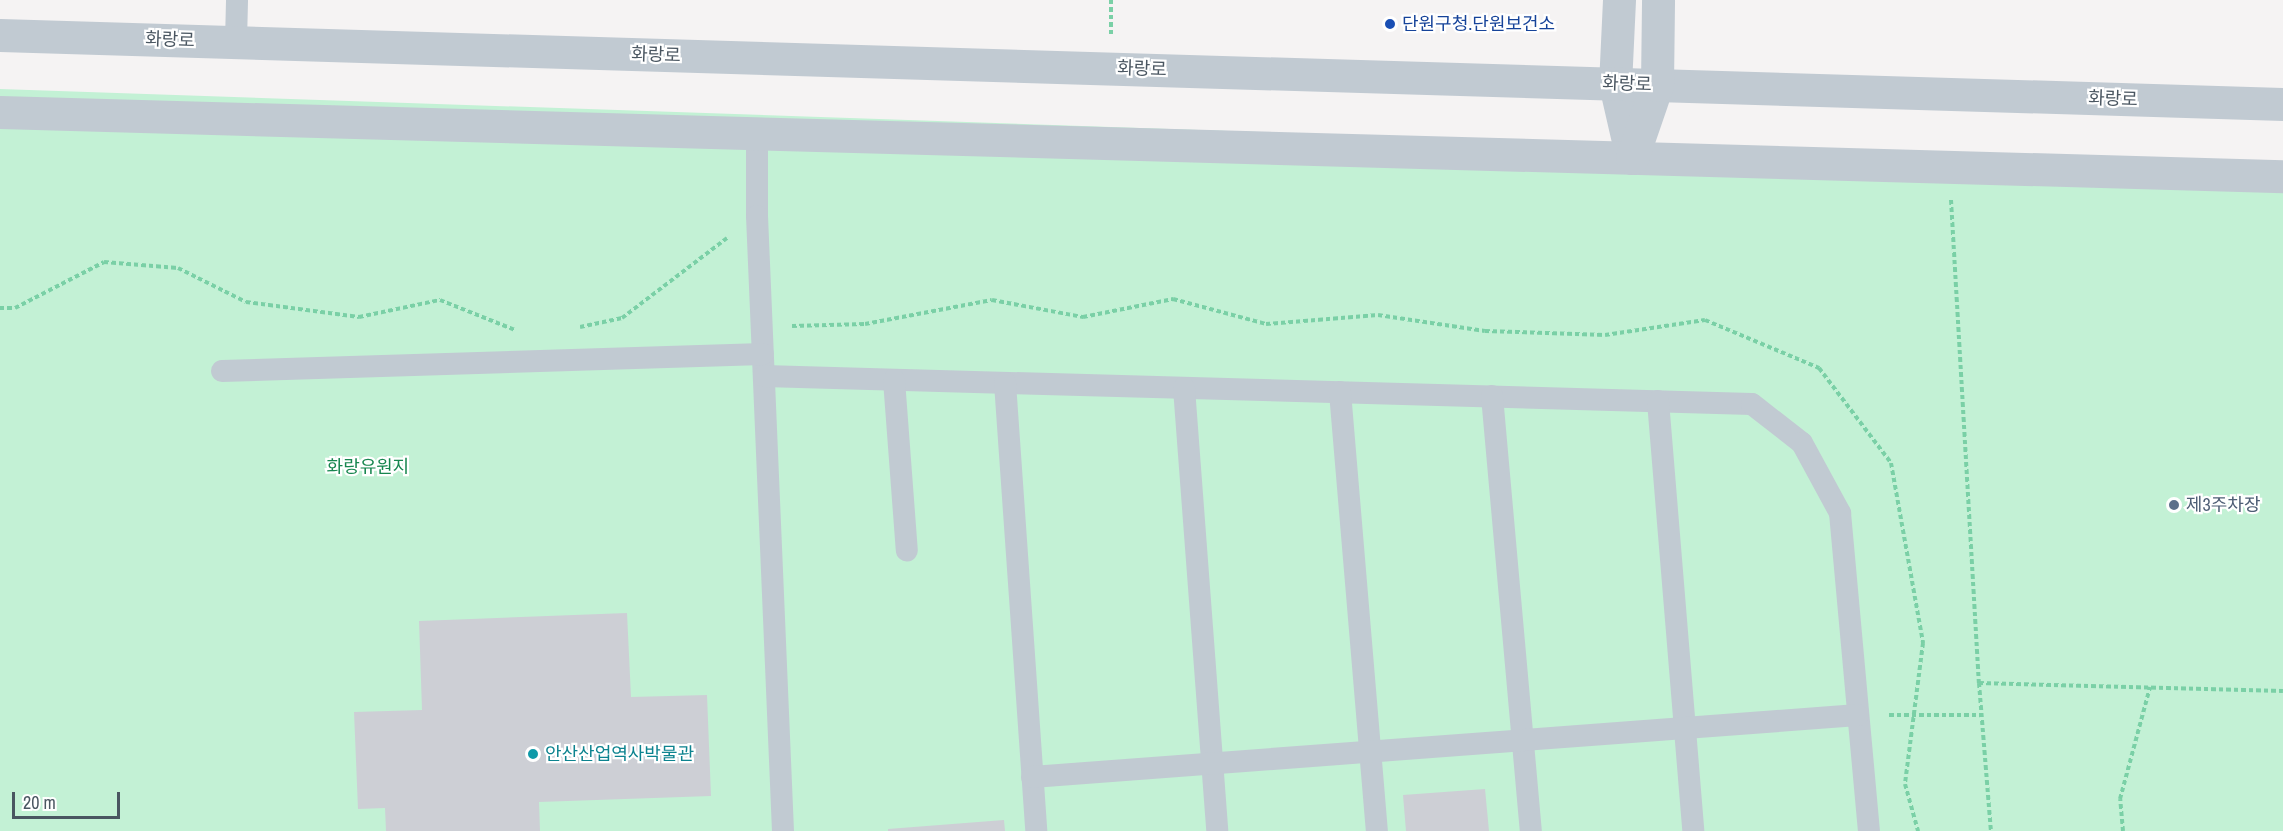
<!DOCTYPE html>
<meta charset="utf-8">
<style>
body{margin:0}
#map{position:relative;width:2283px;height:831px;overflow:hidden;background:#f5f3f3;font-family:"Archivo Narrow","Noto Sans KR",sans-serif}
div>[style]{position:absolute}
.green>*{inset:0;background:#c3f1d5}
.building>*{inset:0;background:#cdcfd5}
.path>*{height:4px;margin-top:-2px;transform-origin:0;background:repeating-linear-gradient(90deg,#7ad0a6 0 4.5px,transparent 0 7.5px)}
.service>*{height:22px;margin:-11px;padding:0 11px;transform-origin:11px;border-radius:11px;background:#c1cad2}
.tertiary>*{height:33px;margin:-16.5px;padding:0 16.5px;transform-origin:16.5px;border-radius:16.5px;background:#c1cad2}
.dots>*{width:16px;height:16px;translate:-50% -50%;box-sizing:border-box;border:3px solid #fff;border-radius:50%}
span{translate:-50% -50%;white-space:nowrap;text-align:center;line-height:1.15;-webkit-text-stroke:4.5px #fff;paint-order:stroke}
.transit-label{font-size:18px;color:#164399}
.left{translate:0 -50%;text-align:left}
.street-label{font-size:18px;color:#4a5661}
.park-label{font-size:18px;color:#17864f}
.service-label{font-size:18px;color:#4e5e75}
.culture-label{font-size:18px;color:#0d838f}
.scale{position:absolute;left:12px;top:792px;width:108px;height:27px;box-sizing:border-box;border:3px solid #4a5661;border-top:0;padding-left:8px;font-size:18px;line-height:21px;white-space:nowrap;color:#4a5661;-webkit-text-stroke:4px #fff;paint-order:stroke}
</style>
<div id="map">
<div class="green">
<i style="clip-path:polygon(0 89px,2283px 167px,2283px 831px,0 831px)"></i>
</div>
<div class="building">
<i style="clip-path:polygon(627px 613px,631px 697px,707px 695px,711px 796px,539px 802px,540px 831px,386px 831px,385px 808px,358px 809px,354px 712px,422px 710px,419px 621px)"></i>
<i style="clip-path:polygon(1485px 789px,1489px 831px,1406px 831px,1403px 795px)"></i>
<i style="clip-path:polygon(1004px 820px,1005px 831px,888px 831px,888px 829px)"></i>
</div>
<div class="path">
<i style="left:1111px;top:0;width:34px;rotate:90deg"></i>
<i style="left:1951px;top:200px;width:484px;rotate:86.7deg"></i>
<i style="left:1979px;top:683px;width:148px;rotate:85.4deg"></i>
<i style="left:0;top:308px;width:15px"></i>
<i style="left:15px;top:308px;width:100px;rotate:-27.3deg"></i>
<i style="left:104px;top:262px;width:74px;rotate:4.6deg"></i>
<i style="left:178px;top:268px;width:76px;rotate:26.6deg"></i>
<i style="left:246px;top:302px;width:114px;rotate:7.6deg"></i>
<i style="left:359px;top:317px;width:83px;rotate:-11.9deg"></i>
<i style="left:440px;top:300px;width:81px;rotate:21.8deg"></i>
<i style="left:792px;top:326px;width:73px;rotate:-1.6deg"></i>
<i style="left:865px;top:324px;width:129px;rotate:-10.7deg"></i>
<i style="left:992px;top:300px;width:93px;rotate:10.6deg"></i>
<i style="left:1083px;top:317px;width:92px;rotate:-11.3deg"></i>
<i style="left:1173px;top:299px;width:96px;rotate:15deg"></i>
<i style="left:1266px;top:324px;width:112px;rotate:-4.6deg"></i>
<i style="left:1378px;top:315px;width:108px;rotate:8.5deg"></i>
<i style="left:1485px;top:331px;width:120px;rotate:1.9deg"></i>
<i style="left:1605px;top:335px;width:101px;rotate:-8.5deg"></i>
<i style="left:1705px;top:320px;width:124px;rotate:22.8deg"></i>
<i style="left:1819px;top:368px;width:119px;rotate:52.8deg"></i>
<i style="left:1891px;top:463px;width:183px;rotate:79.9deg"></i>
<i style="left:1923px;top:643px;width:142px;rotate:97.3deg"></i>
<i style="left:1905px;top:784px;width:49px;rotate:74.5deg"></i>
<i style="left:580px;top:327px;width:43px;rotate:-12.1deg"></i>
<i style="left:622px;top:318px;width:132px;rotate:-37.3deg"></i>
<i style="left:1979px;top:683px;width:304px;rotate:1.5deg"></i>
<i style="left:1889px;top:715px;width:92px"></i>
<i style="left:2123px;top:831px;width:32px;rotate:-95deg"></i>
<i style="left:2120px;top:799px;width:116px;rotate:-75deg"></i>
</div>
<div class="service">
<i style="left:236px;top:42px;width:42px;rotate:-88.6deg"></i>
<i style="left:757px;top:134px;width:82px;rotate:90deg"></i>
<i style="left:757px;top:216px;width:616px;rotate:87.58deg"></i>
<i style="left:222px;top:371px;width:541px;rotate:-1.8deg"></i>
<i style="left:764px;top:376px;width:988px;rotate:1.62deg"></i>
<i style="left:1752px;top:404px;width:63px;rotate:38deg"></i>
<i style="left:1802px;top:443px;width:80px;rotate:61.5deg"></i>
<i style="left:1840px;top:513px;width:319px;rotate:84.8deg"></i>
<i style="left:894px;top:380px;width:171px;rotate:85.7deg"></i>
<i style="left:1005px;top:383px;width:449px;rotate:86deg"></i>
<i style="left:1184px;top:388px;width:444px;rotate:85.7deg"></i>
<i style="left:1340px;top:392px;width:441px;rotate:85.2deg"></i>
<i style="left:1492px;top:396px;width:437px;rotate:84.9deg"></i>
<i style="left:1658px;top:401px;width:431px;rotate:85.3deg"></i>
<i style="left:1032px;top:777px;width:828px;rotate:-4.29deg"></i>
</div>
<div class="tertiary">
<i style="left:1619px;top:0;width:84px;rotate:92.7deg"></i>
<i style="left:1615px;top:84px;width:76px;rotate:77.1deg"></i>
<i style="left:0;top:35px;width:2284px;rotate:1.73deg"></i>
<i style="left:0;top:112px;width:2284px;rotate:1.61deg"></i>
<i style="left:1632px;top:158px;width:77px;rotate:-71.1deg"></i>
<i style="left:1657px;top:85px;width:85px;rotate:-89.3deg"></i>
</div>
<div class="dots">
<i style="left:1390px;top:24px;background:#1a4fb4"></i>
<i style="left:2174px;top:505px;background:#5c6f8a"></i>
<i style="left:533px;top:754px;background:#0f9aa8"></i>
</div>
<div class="transit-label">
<span class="left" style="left:1402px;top:24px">단원구청.단원보건소</span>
</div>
<div class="street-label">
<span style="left:170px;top:40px;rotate:2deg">화랑로</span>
<span style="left:656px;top:55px;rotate:2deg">화랑로</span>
<span style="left:1142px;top:69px;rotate:2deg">화랑로</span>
<span style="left:1627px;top:84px;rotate:2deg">화랑로</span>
<span style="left:2113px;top:99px;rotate:2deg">화랑로</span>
</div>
<div class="park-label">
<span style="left:368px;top:467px">화랑유원지</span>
</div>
<div class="service-label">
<span class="left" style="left:2186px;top:505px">제3주차장</span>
</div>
<div class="culture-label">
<span class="left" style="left:545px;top:754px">안산산업역사박물관</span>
</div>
<div class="scale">20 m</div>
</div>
